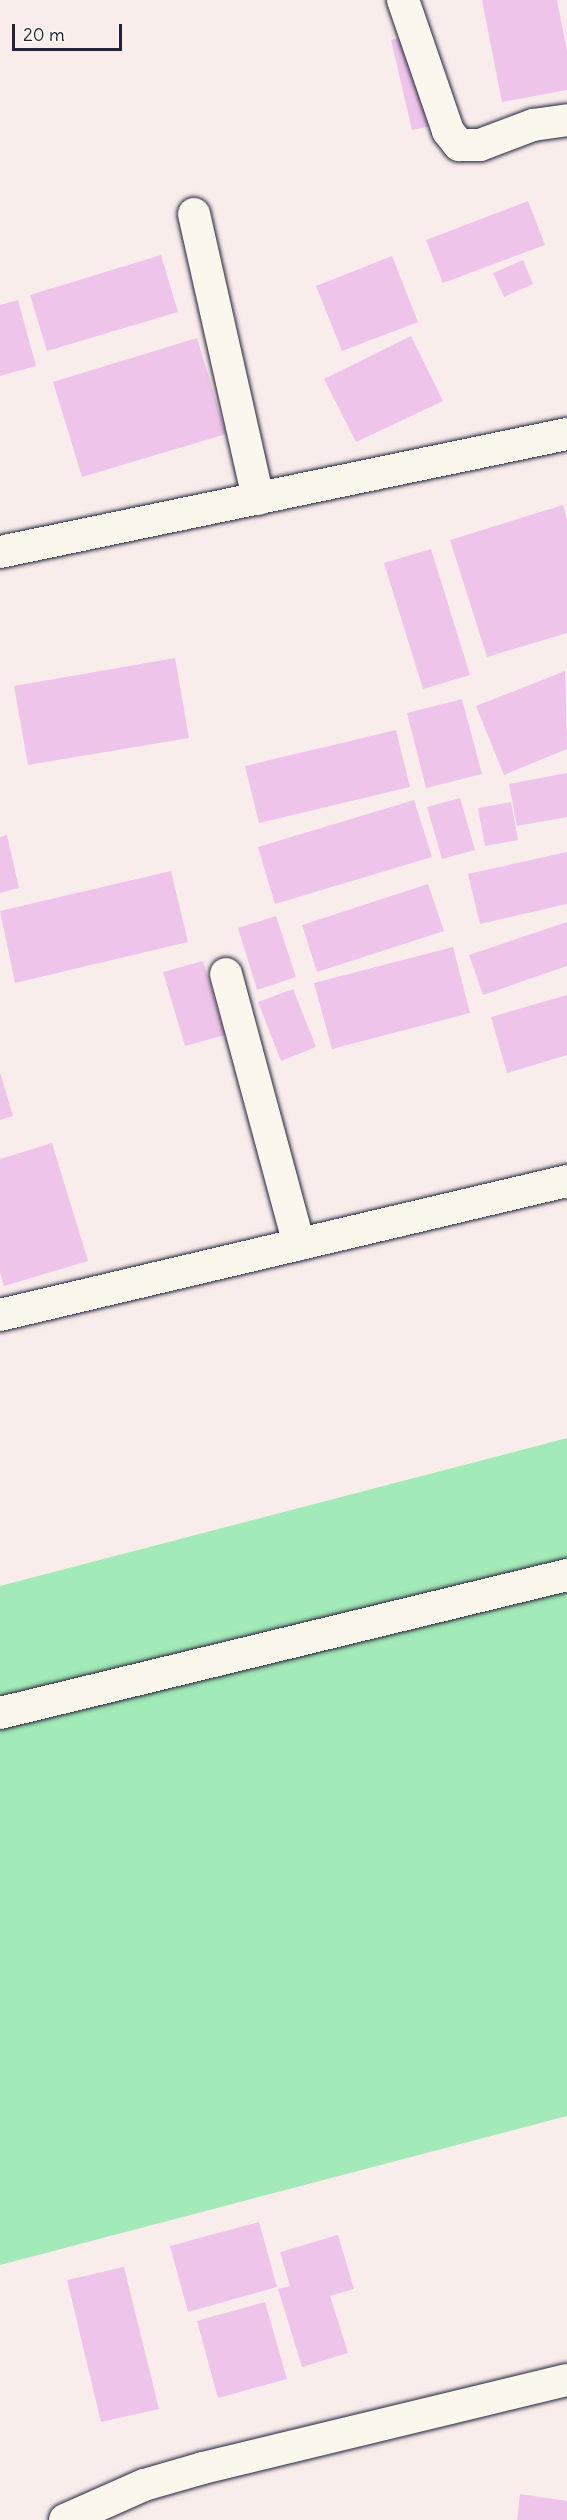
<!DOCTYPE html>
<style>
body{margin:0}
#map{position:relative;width:567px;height:2520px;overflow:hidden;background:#f9edec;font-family:Delius,sans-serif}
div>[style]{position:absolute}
.green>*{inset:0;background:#a2eab7}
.building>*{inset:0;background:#efc4ea}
.roads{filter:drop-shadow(0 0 2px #22223b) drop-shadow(0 0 2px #22223b)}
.street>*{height:32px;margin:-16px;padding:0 16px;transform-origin:16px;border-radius:16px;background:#fbf7ec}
span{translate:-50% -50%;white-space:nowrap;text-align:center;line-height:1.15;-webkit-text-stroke:5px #fbf7ec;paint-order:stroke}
.scale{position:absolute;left:12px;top:24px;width:110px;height:27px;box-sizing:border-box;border:3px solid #22223b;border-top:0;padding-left:8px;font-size:18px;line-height:21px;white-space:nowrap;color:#22223b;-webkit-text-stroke:4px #fbf7ec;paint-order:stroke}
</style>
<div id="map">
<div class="green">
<i style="clip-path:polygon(567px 1438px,567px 2116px,0 2265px,0 1586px)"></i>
</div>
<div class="building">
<i style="clip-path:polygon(482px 0,557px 0,567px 51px,567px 90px,502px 102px)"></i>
<i style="clip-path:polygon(410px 35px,432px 126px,412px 130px,391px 40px)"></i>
<i style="clip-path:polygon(528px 201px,545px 245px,443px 283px,426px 240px)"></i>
<i style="clip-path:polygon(161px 255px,178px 312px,47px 351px,30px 295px)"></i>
<i style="clip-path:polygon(392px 256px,418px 322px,342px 351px,316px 286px)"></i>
<i style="clip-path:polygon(523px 260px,533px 284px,504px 297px,493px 273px)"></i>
<i style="clip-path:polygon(18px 300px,36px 366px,0 376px,0 305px)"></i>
<i style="clip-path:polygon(411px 336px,443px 401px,356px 442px,324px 379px)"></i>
<i style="clip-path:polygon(197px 338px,226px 434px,82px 477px,53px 382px)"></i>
<i style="clip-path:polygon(563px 505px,567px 520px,567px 633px,487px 657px,450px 540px)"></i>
<i style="clip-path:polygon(431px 549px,470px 675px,423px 689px,384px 563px)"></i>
<i style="clip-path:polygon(175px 658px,189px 738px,28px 765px,14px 686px)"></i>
<i style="clip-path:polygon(565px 671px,567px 749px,504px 775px,476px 706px)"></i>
<i style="clip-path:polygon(462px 699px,482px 774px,426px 788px,407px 713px)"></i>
<i style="clip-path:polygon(396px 730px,410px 787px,259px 823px,245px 766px)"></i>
<i style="clip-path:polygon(567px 773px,567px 817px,517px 826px,509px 784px)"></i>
<i style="clip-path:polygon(460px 798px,475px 850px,442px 859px,427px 807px)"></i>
<i style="clip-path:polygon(414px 800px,432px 857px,275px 904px,258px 847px)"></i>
<i style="clip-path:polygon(511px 802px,518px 840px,485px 846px,478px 808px)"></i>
<i style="clip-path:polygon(7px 835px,19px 888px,0 893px,0 837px)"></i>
<i style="clip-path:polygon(567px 852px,567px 904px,480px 924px,468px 874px)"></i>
<i style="clip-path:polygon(171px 871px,188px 942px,15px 983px,0 911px)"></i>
<i style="clip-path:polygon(428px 884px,444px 931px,317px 972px,302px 925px)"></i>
<i style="clip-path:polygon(276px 916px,296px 977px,257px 990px,238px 928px)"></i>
<i style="clip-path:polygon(567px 922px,567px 966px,483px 995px,469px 955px)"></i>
<i style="clip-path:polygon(453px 947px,470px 1013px,332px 1049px,314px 983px)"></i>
<i style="clip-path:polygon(203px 961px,225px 1035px,185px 1046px,163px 972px)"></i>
<i style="clip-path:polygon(293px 989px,316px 1047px,281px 1061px,258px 1002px)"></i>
<i style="clip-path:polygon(567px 995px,567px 1055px,507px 1073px,491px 1017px)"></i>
<i style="clip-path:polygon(0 1072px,13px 1116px,0 1120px)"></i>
<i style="clip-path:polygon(52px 1143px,88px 1261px,4px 1286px,0 1272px,0 1159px)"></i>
<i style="clip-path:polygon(259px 2222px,277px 2287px,188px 2312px,170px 2246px)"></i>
<i style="clip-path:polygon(338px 2235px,354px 2289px,330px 2296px,348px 2353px,302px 2367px,278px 2289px,290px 2286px,280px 2252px)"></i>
<i style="clip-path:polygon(124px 2267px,159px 2409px,101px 2422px,67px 2280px)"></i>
<i style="clip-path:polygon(265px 2302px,287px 2379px,218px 2398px,197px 2321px)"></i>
<i style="clip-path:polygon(520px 2494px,567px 2501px,567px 2520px,517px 2520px)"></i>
</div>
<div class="roads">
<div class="street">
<i style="left:403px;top:0;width:139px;rotate:71deg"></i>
<i style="left:448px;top:131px;width:18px;rotate:52deg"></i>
<i style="left:459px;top:145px;width:21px"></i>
<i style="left:480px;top:145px;width:57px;rotate:-20.7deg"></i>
<i style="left:533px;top:125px;width:34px;rotate:-8deg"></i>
<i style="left:194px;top:214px;width:292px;rotate:77.3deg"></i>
<i style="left:0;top:552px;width:579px;rotate:-11.76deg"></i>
<i style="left:226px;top:974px;width:280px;rotate:74.9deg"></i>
<i style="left:0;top:1315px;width:583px;rotate:-13.3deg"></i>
<i style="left:0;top:1713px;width:584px;rotate:-13.68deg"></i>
<i style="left:65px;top:2520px;width:86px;rotate:-23.9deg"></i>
<i style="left:144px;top:2485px;width:61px;rotate:-16.1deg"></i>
<i style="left:203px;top:2468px;width:374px;rotate:-13.6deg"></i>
</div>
</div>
<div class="scale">20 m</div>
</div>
